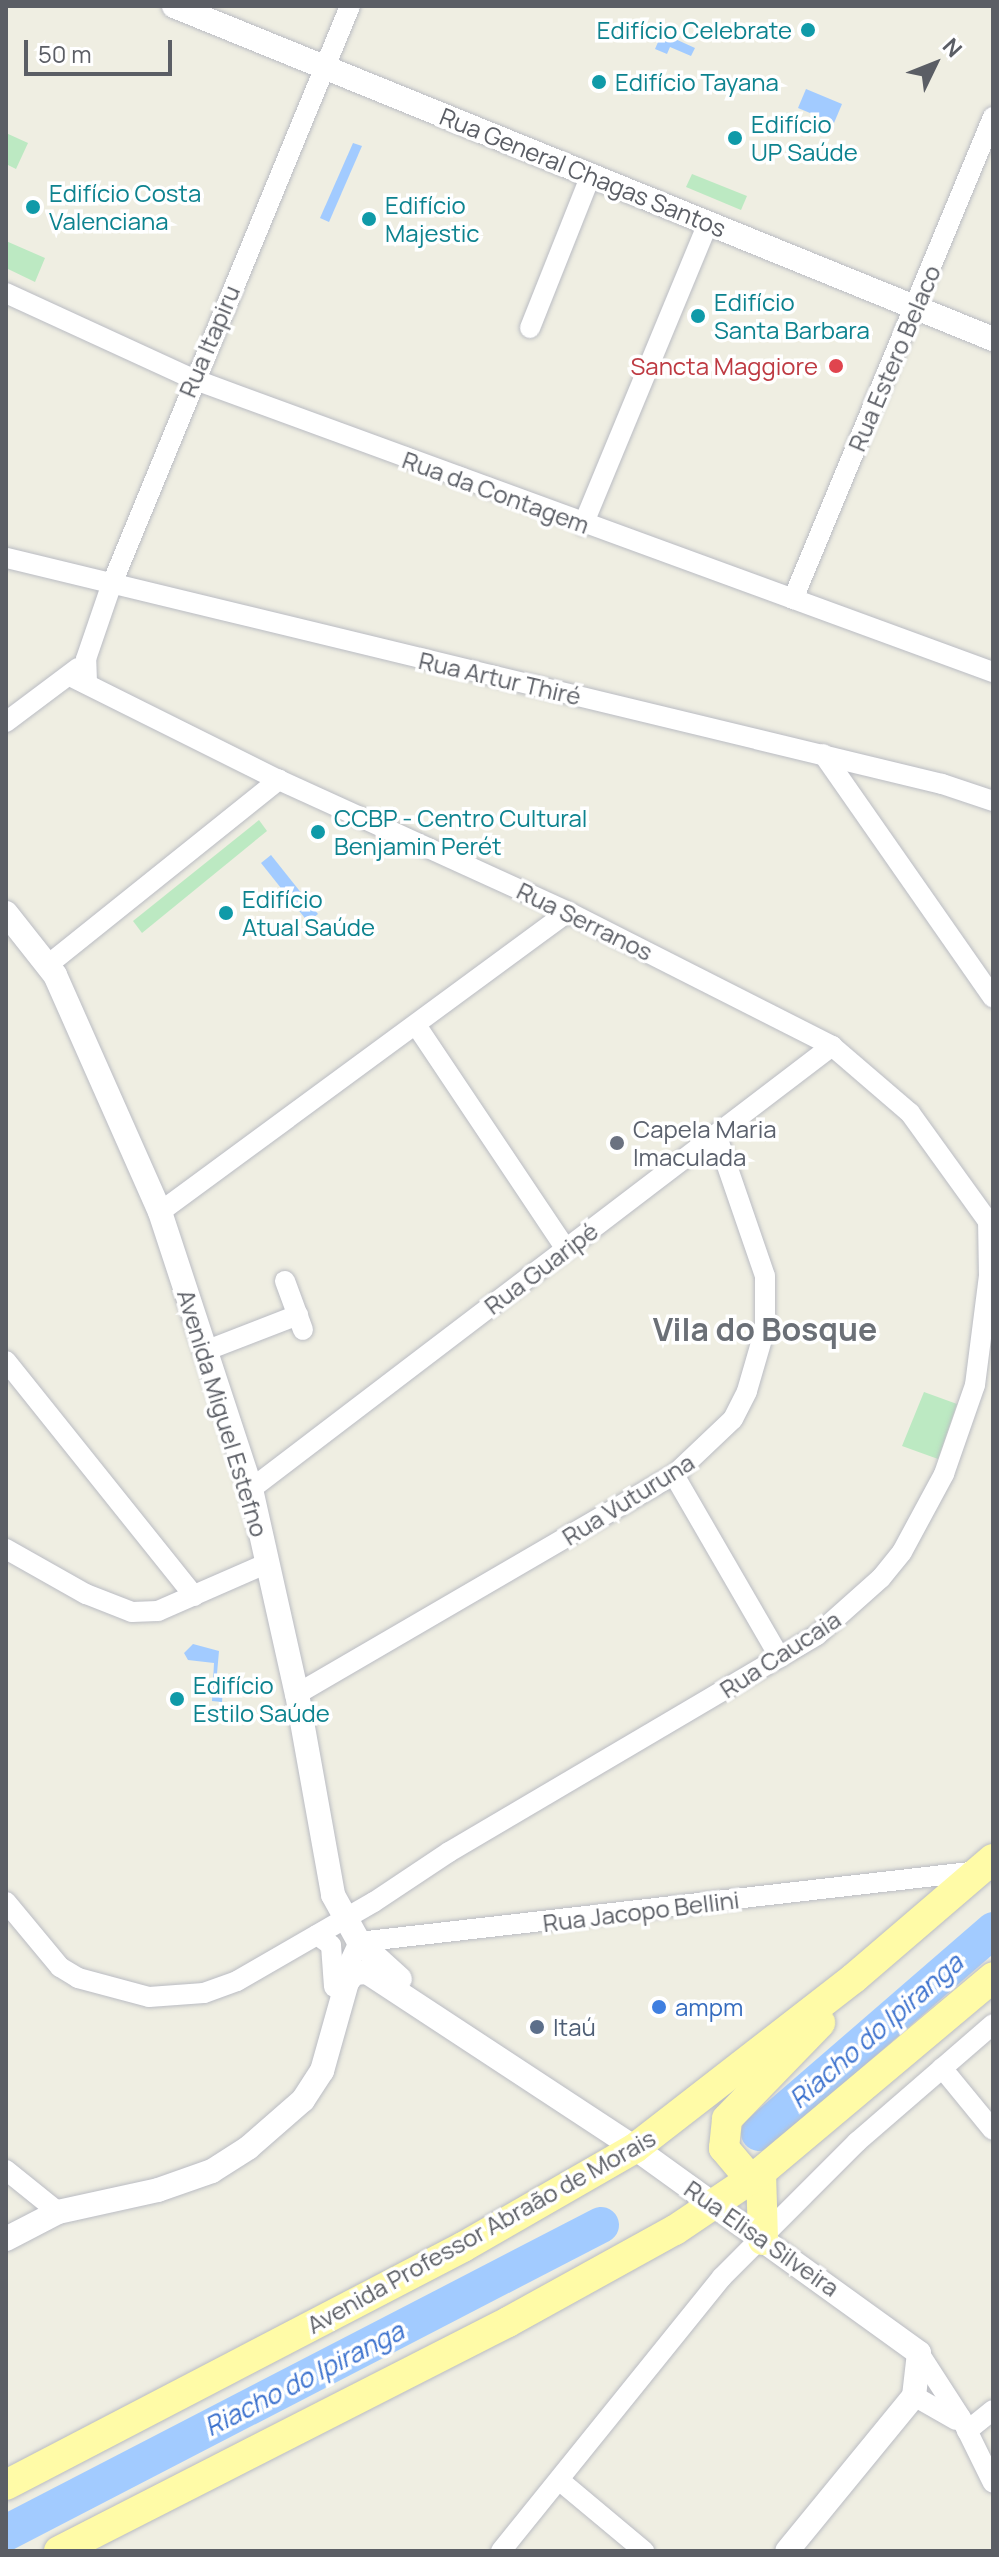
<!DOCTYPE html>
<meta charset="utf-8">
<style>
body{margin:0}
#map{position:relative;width:999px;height:2557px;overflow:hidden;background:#efeee2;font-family:Manrope,sans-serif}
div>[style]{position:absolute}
.green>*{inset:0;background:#bce9c2}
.water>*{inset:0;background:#a2cbff}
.river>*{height:36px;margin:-18px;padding:0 18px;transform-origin:18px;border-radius:18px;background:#a2cbff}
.roads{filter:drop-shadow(0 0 2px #babcc3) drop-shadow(0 0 2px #babcc3)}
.minor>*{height:20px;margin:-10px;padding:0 10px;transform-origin:10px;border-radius:10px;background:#fff}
.tertiary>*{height:24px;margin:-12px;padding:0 12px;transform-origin:12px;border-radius:12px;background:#fff}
.primary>*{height:30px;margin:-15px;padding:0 15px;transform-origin:15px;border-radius:15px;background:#fffba7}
.dots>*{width:22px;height:22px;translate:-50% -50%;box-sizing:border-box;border:4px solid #fff;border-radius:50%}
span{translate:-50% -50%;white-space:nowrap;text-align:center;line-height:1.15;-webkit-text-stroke:7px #fff;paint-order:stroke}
.culture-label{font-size:24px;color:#0d838f}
.right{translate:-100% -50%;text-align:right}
.left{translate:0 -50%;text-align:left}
.street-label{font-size:24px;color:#5b5e65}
.health-label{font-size:24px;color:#be3a42}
.worship-label{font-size:24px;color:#5b616d}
.shop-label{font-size:24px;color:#366cbe}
.service-label{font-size:24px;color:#4e5e75}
.water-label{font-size:26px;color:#3a70cd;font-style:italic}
.district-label{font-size:32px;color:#6b7077;font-weight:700}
.frame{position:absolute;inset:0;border:8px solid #5b5e65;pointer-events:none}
.north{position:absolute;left:895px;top:24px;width:80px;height:80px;-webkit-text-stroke:6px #fff;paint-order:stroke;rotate:47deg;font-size:22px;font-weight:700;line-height:32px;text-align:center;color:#5b5e65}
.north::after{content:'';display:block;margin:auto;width:28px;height:36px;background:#5b5e65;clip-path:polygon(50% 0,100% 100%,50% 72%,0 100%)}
.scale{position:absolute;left:24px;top:40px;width:148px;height:36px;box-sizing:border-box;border:4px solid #5b5e65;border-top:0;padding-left:10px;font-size:24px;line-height:28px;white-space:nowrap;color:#5b5e65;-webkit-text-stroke:6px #fff;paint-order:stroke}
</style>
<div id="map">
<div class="green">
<i style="clip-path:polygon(6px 133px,28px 143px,16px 169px,6px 164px)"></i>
<i style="clip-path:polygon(692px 174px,747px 196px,741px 210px,686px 187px)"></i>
<i style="clip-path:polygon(6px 241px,45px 258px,35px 282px,6px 268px)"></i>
<i style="clip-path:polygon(259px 820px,267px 831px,142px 933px,133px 921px)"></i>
<i style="clip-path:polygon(924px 1392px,957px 1404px,938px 1459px,902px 1446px)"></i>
</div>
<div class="water">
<i style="clip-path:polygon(662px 33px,695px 48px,691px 56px,670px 47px,667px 54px,655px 49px)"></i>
<i style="clip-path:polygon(806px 89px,842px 104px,834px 123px,798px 108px)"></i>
<i style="clip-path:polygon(353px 143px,362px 146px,329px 222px,320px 218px)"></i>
<i style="clip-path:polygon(271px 855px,318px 914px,308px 922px,261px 863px)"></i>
<i style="clip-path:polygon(193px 1644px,219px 1651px,216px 1685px,223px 1687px,222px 1702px,212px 1701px,214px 1663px,188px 1660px,184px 1653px)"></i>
</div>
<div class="river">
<i style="left:759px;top:2133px;width:310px;rotate:-40.9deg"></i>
<i style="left:6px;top:2533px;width:670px;rotate:-27.37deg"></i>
</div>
<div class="roads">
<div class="minor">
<i style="left:6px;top:293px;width:206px;rotate:24.7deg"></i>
<i style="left:193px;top:379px;width:852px;rotate:20.12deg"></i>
<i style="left:530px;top:328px;width:165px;rotate:-68.3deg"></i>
<i style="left:583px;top:525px;width:327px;rotate:-67.5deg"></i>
<i style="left:7px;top:558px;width:962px;rotate:13.59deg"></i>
<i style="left:942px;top:784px;width:54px;rotate:18.4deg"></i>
<i style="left:793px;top:599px;width:522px;rotate:-67.46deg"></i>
<i style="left:70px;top:676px;width:233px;rotate:26.5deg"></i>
<i style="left:279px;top:780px;width:318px;rotate:24.5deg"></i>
<i style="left:568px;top:912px;width:296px;rotate:26.9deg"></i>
<i style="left:832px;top:1046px;width:103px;rotate:40.7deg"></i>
<i style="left:910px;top:1113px;width:142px;rotate:54.2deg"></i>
<i style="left:87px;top:682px;width:23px;rotate:-92deg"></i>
<i style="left:86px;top:659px;width:77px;rotate:-71.1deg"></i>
<i style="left:111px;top:586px;width:627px;rotate:-67.6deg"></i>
<i style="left:6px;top:722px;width:90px;rotate:-36.9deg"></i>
<i style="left:823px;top:754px;width:297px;rotate:55.1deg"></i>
<i style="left:49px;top:964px;width:295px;rotate:-38.7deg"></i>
<i style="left:416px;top:1025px;width:270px;rotate:56.2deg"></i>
<i style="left:160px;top:1212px;width:506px;rotate:-36.33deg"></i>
<i style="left:285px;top:1281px;width:52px;rotate:69.8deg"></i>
<i style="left:205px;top:1351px;width:100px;rotate:-21.2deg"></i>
<i style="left:6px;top:1361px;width:301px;rotate:51.3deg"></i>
<i style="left:674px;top:1475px;width:211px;rotate:59.9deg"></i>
<i style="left:251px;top:1489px;width:731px;rotate:-37.32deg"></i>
<i style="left:6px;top:1549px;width:92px;rotate:29.4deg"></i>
<i style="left:86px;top:1594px;width:49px;rotate:21.4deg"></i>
<i style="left:132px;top:1612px;width:26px;rotate:-2deg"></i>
<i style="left:158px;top:1611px;width:120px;rotate:-23.6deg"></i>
<i style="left:297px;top:1694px;width:436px;rotate:-30.2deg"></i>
<i style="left:674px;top:1475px;width:81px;rotate:-43.5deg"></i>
<i style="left:733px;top:1419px;width:31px;rotate:-63deg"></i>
<i style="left:747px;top:1391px;width:65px;rotate:-73.8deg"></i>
<i style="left:765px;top:1329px;width:53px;rotate:-90deg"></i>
<i style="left:765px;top:1276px;width:150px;rotate:-109deg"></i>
<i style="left:6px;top:1902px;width:85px;rotate:50.3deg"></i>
<i style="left:60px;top:1967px;width:21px;rotate:31deg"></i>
<i style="left:78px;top:1978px;width:73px;rotate:15deg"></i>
<i style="left:149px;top:1997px;width:55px;rotate:-4.2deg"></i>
<i style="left:204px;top:1993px;width:35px;rotate:-20deg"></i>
<i style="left:237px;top:1981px;width:158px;rotate:-30deg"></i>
<i style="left:374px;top:1902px;width:90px;rotate:-33.7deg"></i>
<i style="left:449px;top:1852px;width:427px;rotate:-30.5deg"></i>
<i style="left:817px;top:1635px;width:86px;rotate:-41.7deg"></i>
<i style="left:881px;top:1578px;width:33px;rotate:-51deg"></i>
<i style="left:902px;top:1552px;width:89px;rotate:-61.7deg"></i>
<i style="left:944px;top:1474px;width:94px;rotate:-70.8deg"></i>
<i style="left:975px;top:1385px;width:110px;rotate:-82.7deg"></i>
<i style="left:989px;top:1276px;width:57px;rotate:-91deg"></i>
<i style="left:317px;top:1935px;width:17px;rotate:36deg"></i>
<i style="left:331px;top:1945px;width:42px;rotate:85.9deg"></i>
<i style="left:338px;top:1987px;width:50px;rotate:-65deg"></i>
<i style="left:359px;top:1942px;width:623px;rotate:-6.54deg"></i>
<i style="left:942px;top:2068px;width:80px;rotate:50.6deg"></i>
<i style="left:6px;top:2170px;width:67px;rotate:38.9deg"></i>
<i style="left:919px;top:2353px;width:77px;rotate:57.1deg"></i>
<i style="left:961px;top:2418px;width:72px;rotate:63.8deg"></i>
<i style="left:914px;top:2396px;width:48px;rotate:29.7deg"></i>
<i style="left:967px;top:2431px;width:33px;rotate:-39deg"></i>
<i style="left:559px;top:2480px;width:111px;rotate:39.9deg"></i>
<i style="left:501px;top:2551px;width:352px;rotate:-51.1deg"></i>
<i style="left:722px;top:2277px;width:191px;rotate:-45deg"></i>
<i style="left:857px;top:2142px;width:180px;rotate:-40.9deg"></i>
</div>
<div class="tertiary">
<i style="left:174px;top:6px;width:884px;rotate:22.13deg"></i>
<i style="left:6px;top:913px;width:79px;rotate:51.7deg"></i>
<i style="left:55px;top:975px;width:259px;rotate:66.1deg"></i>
<i style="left:160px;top:1212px;width:292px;rotate:71.8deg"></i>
<i style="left:251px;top:1489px;width:210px;rotate:77.4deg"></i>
<i style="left:297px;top:1694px;width:204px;rotate:79.8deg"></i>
<i style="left:333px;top:1895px;width:54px;rotate:61deg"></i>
<i style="left:359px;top:1942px;width:55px;rotate:42.1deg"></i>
<i style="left:6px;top:2239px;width:59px;rotate:-27.4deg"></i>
<i style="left:58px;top:2212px;width:102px;rotate:-12.4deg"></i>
<i style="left:158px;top:2190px;width:57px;rotate:-19.4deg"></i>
<i style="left:212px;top:2171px;width:43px;rotate:-32.6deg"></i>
<i style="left:248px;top:2148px;width:73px;rotate:-41.1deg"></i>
<i style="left:303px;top:2100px;width:35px;rotate:-57deg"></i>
<i style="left:322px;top:2071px;width:92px;rotate:-74.3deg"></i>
<i style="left:347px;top:1982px;width:11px;rotate:-52deg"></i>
<i style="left:354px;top:1973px;width:13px;rotate:-4deg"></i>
<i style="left:367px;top:1972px;width:321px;rotate:33.3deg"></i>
<i style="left:635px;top:2148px;width:350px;rotate:35.8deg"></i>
<i style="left:919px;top:2353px;width:43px;rotate:96.6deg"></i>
<i style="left:914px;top:2396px;width:200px;rotate:129.3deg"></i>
</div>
<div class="primary">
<i style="left:761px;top:2172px;width:68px;rotate:88.3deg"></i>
<i style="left:751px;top:2180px;width:42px;rotate:-130.2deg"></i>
<i style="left:724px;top:2148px;width:29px;rotate:-84deg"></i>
<i style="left:727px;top:2119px;width:134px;rotate:-45.9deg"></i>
<i style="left:6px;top:2485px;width:515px;rotate:-27.51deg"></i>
<i style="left:463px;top:2247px;width:198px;rotate:-29.9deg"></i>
<i style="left:635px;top:2148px;width:277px;rotate:-37.8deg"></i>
<i style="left:854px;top:1978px;width:183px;rotate:-40.6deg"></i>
<i style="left:59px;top:2551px;width:504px;rotate:-27.02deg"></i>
<i style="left:508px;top:2322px;width:191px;rotate:-28.9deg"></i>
<i style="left:675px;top:2230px;width:104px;rotate:-34deg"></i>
<i style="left:761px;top:2172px;width:303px;rotate:-40deg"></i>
</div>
</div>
<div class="dots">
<i style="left:808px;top:30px;background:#0f9aa8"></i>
<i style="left:599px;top:82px;background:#0f9aa8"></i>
<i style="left:735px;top:138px;background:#0f9aa8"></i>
<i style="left:33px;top:207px;background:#0f9aa8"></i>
<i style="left:369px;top:219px;background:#0f9aa8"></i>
<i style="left:698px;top:316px;background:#0f9aa8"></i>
<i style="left:836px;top:366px;background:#e0444e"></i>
<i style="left:318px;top:832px;background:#0f9aa8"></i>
<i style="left:226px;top:913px;background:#0f9aa8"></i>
<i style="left:617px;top:1143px;background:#6b7280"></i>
<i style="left:177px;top:1699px;background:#0f9aa8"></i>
<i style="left:659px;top:2007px;background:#3f7fe0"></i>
<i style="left:537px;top:2027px;background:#5c6f8a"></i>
</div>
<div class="culture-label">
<span class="right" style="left:792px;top:30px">Edifício Celebrate</span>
<span class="left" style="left:615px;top:82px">Edifício Tayana</span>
<span class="left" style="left:751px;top:138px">Edifício<br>UP Saúde</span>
<span class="left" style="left:49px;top:207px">Edifício Costa<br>Valenciana</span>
<span class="left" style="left:385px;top:219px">Edifício<br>Majestic</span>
<span class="left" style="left:714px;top:316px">Edifício<br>Santa Barbara</span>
<span class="left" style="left:334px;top:832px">CCBP - Centro Cultural<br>Benjamin Perét</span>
<span class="left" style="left:242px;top:913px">Edifício<br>Atual Saúde</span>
<span class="left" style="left:193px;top:1699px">Edifício<br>Estilo Saúde</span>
</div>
<div class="street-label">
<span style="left:583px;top:172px;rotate:22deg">Rua General Chagas Santos</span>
<span style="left:209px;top:341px;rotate:-67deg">Rua Itapiru</span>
<span style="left:894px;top:358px;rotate:-67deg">Rua Estero Belaco</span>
<span style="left:496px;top:492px;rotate:20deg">Rua da Contagem</span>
<span style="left:500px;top:678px;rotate:13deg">Rua Artur Thiré</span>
<span style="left:585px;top:921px;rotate:26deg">Rua Serranos</span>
<span style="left:541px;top:1268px;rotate:-37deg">Rua Guaripé</span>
<span style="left:223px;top:1413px;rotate:73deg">Avenida Miguel Estefno</span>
<span style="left:628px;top:1499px;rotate:-32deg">Rua Vuturuna</span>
<span style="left:780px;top:1654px;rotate:-33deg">Rua Caucaia</span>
<span style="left:641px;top:1911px;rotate:-7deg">Rua Jacopo Bellini</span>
<span style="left:481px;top:2231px;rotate:-29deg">Avenida Professor Abraão de Morais</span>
<span style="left:762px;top:2238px;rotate:35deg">Rua Elisa Silveira</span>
</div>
<div class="health-label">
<span class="right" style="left:818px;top:366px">Sancta Maggiore</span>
</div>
<div class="worship-label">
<span class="left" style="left:633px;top:1143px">Capela Maria<br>Imaculada</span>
</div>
<div class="shop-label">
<span class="left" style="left:675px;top:2007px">ampm</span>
</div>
<div class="service-label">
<span class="left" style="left:553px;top:2027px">Itaú</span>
</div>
<div class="water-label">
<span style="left:876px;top:2031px;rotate:-41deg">Riacho do Ipiranga</span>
<span style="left:304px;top:2379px;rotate:-27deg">Riacho do Ipiranga</span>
</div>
<div class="district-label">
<span style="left:765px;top:1329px">Vila do Bosque</span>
</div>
<div class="frame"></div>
<div class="north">N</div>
<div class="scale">50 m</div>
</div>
